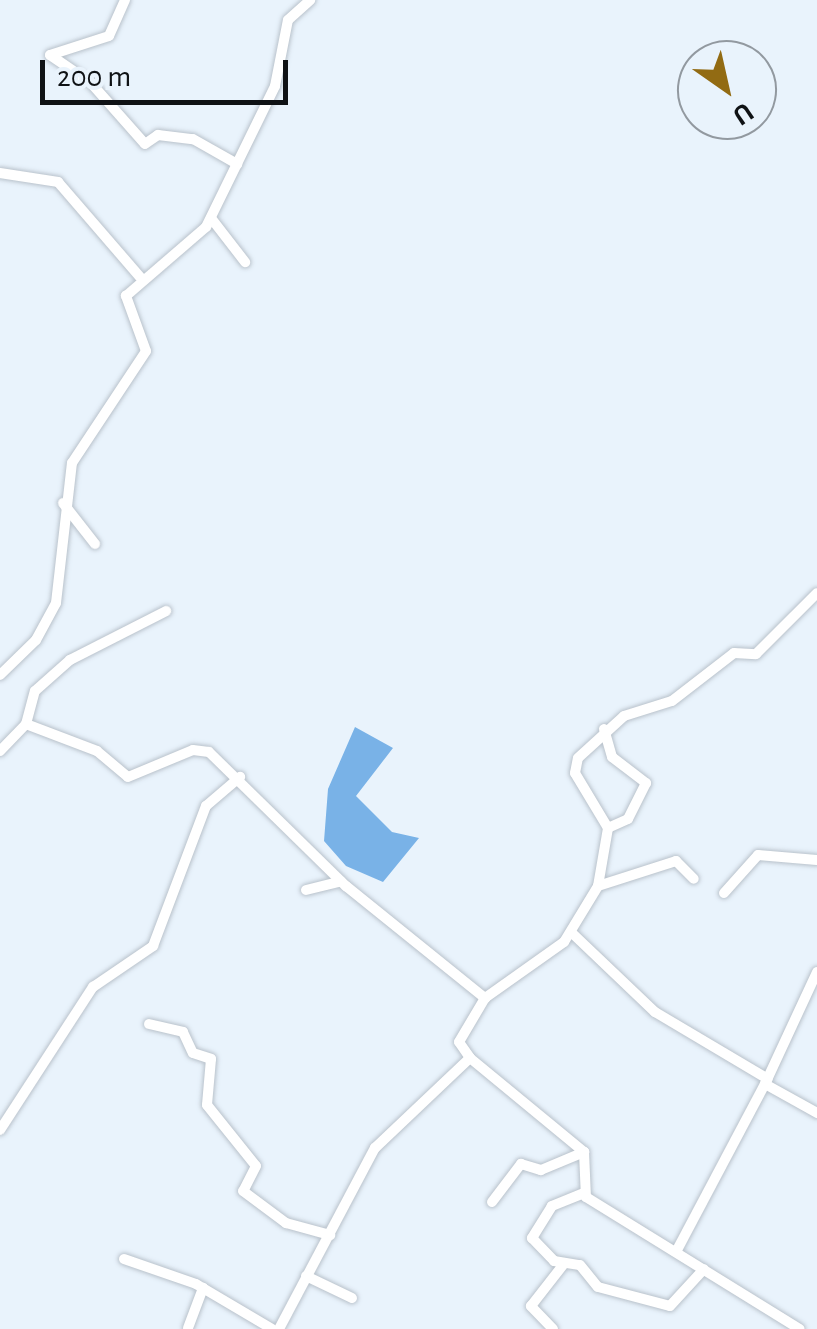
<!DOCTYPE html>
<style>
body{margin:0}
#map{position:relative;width:817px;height:1329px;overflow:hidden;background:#e9f3fc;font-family:"Alegreya Sans",sans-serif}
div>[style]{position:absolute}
.forest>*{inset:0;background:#79b2e7}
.roads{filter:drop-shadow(0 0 2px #b9c2cb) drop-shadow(0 0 2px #b9c2cb)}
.minor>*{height:10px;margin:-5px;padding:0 5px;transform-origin:5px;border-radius:5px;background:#fff}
span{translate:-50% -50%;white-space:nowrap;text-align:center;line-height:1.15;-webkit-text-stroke:10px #e9f3fc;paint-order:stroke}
.north{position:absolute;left:677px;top:40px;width:100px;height:100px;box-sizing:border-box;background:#e9f3fc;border:2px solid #9299a0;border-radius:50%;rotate:146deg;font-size:28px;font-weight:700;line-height:40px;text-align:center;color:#0f1215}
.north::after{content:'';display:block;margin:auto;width:35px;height:45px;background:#926b13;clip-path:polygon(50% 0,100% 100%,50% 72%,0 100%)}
.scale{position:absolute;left:40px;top:60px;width:248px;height:45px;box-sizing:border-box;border:5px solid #0f1215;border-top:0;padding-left:12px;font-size:30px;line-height:35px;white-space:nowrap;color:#0f1215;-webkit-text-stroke:8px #e9f3fc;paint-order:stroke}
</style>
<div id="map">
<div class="forest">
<i style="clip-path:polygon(355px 727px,393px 748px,356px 796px,392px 832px,419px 838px,383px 882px,346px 866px,324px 841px,328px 789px)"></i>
</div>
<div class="roads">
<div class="minor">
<i style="left:125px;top:0;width:39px;rotate:114deg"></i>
<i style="left:109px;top:36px;width:62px;rotate:162.1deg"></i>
<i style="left:50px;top:55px;width:50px;rotate:34.3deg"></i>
<i style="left:91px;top:83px;width:81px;rotate:48.5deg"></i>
<i style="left:145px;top:144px;width:16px;rotate:-35deg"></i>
<i style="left:158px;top:135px;width:35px;rotate:7deg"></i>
<i style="left:193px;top:139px;width:51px;rotate:29.6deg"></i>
<i style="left:0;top:173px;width:59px;rotate:8.8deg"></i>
<i style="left:58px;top:182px;width:125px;rotate:49.2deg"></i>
<i style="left:211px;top:218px;width:56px;rotate:52.3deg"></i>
<i style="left:63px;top:503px;width:52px;rotate:52deg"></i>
<i style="left:0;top:675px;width:50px;rotate:-44.2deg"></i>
<i style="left:36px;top:640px;width:42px;rotate:-61.6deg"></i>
<i style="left:56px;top:603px;width:141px;rotate:-83.5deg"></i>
<i style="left:72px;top:463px;width:134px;rotate:-56.5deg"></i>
<i style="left:146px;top:351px;width:59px;rotate:-110deg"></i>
<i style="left:126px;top:296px;width:106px;rotate:-40.8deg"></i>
<i style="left:206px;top:227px;width:157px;rotate:-63.9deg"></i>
<i style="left:275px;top:86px;width:67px;rotate:-78.9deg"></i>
<i style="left:288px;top:20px;width:30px;rotate:-42deg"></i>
<i style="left:26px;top:724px;width:34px;rotate:-75deg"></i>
<i style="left:35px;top:691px;width:47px;rotate:-41.5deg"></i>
<i style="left:70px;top:660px;width:108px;rotate:-27deg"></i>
<i style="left:604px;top:729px;width:29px;rotate:74deg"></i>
<i style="left:612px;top:757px;width:43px;rotate:37.4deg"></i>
<i style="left:646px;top:783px;width:40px;rotate:116.6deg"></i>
<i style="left:628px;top:819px;width:22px;rotate:156deg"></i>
<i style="left:0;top:751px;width:37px;rotate:-46deg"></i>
<i style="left:26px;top:724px;width:76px;rotate:20.8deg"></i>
<i style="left:97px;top:751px;width:40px;rotate:40deg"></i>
<i style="left:128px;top:777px;width:70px;rotate:-22.6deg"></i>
<i style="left:193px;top:750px;width:16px;rotate:7deg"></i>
<i style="left:209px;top:752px;width:192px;rotate:44.4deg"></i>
<i style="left:346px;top:886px;width:179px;rotate:38.9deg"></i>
<i style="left:485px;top:998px;width:51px;rotate:120.6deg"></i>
<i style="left:459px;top:1042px;width:19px;rotate:55deg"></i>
<i style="left:598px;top:886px;width:82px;rotate:-17.8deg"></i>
<i style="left:676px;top:861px;width:25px;rotate:45deg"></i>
<i style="left:306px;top:890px;width:36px;rotate:-14deg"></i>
<i style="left:724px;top:893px;width:51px;rotate:-48.2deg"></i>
<i style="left:758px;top:855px;width:59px;rotate:4.8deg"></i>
<i style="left:572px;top:933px;width:115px;rotate:43.6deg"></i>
<i style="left:655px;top:1012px;width:131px;rotate:30.7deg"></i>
<i style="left:817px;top:972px;width:123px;rotate:114.9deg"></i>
<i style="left:765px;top:1084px;width:60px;rotate:29.1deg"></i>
<i style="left:485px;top:998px;width:97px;rotate:-35.3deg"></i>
<i style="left:564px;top:942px;width:66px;rotate:-58.7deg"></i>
<i style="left:598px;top:886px;width:59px;rotate:-80.2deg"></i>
<i style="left:608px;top:828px;width:64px;rotate:-121deg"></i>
<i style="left:575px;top:773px;width:15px;rotate:-79deg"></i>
<i style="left:578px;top:758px;width:62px;rotate:-42.4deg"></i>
<i style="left:624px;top:716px;width:50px;rotate:-17.4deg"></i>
<i style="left:672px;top:701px;width:78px;rotate:-37.7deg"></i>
<i style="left:734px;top:653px;width:22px;rotate:3deg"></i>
<i style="left:756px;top:654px;width:86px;rotate:-45deg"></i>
<i style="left:149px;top:1024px;width:35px;rotate:13deg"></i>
<i style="left:183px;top:1032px;width:23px;rotate:65deg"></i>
<i style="left:193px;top:1053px;width:19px;rotate:18deg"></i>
<i style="left:211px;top:1059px;width:46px;rotate:95deg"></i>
<i style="left:207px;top:1105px;width:78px;rotate:51.2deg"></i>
<i style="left:256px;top:1166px;width:28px;rotate:117deg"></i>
<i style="left:243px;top:1191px;width:54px;rotate:36.7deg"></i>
<i style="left:286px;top:1223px;width:46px;rotate:15.3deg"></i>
<i style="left:0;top:1130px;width:171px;rotate:-57deg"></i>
<i style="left:93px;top:987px;width:73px;rotate:-34.3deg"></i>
<i style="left:153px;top:946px;width:150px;rotate:-69.3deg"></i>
<i style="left:206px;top:806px;width:45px;rotate:-40.5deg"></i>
<i style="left:584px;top:1193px;width:35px;rotate:158deg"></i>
<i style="left:552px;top:1206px;width:38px;rotate:122deg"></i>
<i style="left:532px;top:1238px;width:32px;rotate:46deg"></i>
<i style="left:554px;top:1261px;width:26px;rotate:9deg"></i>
<i style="left:580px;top:1265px;width:28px;rotate:51deg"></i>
<i style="left:598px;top:1287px;width:74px;rotate:14.8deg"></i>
<i style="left:670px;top:1306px;width:50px;rotate:-47.4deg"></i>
<i style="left:492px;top:1202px;width:48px;rotate:-52.7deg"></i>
<i style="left:521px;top:1164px;width:21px;rotate:17deg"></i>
<i style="left:541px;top:1170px;width:47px;rotate:-22.7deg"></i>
<i style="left:676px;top:1252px;width:190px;rotate:-62.1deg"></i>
<i style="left:124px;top:1259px;width:76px;rotate:19.1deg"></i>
<i style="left:196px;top:1284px;width:88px;rotate:30.6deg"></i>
<i style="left:306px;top:1276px;width:51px;rotate:25.6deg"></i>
<i style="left:188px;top:1328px;width:43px;rotate:-69.4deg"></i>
<i style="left:279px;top:1329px;width:205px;rotate:-62.1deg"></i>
<i style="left:375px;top:1148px;width:131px;rotate:-43.5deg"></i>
<i style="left:470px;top:1058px;width:148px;rotate:39.5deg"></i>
<i style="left:584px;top:1152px;width:45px;rotate:87.5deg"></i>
<i style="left:586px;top:1197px;width:251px;rotate:31.7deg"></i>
<i style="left:553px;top:1329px;width:32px;rotate:-134deg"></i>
<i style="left:531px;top:1306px;width:52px;rotate:-52deg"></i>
</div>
</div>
<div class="north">U</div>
<div class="scale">200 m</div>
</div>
